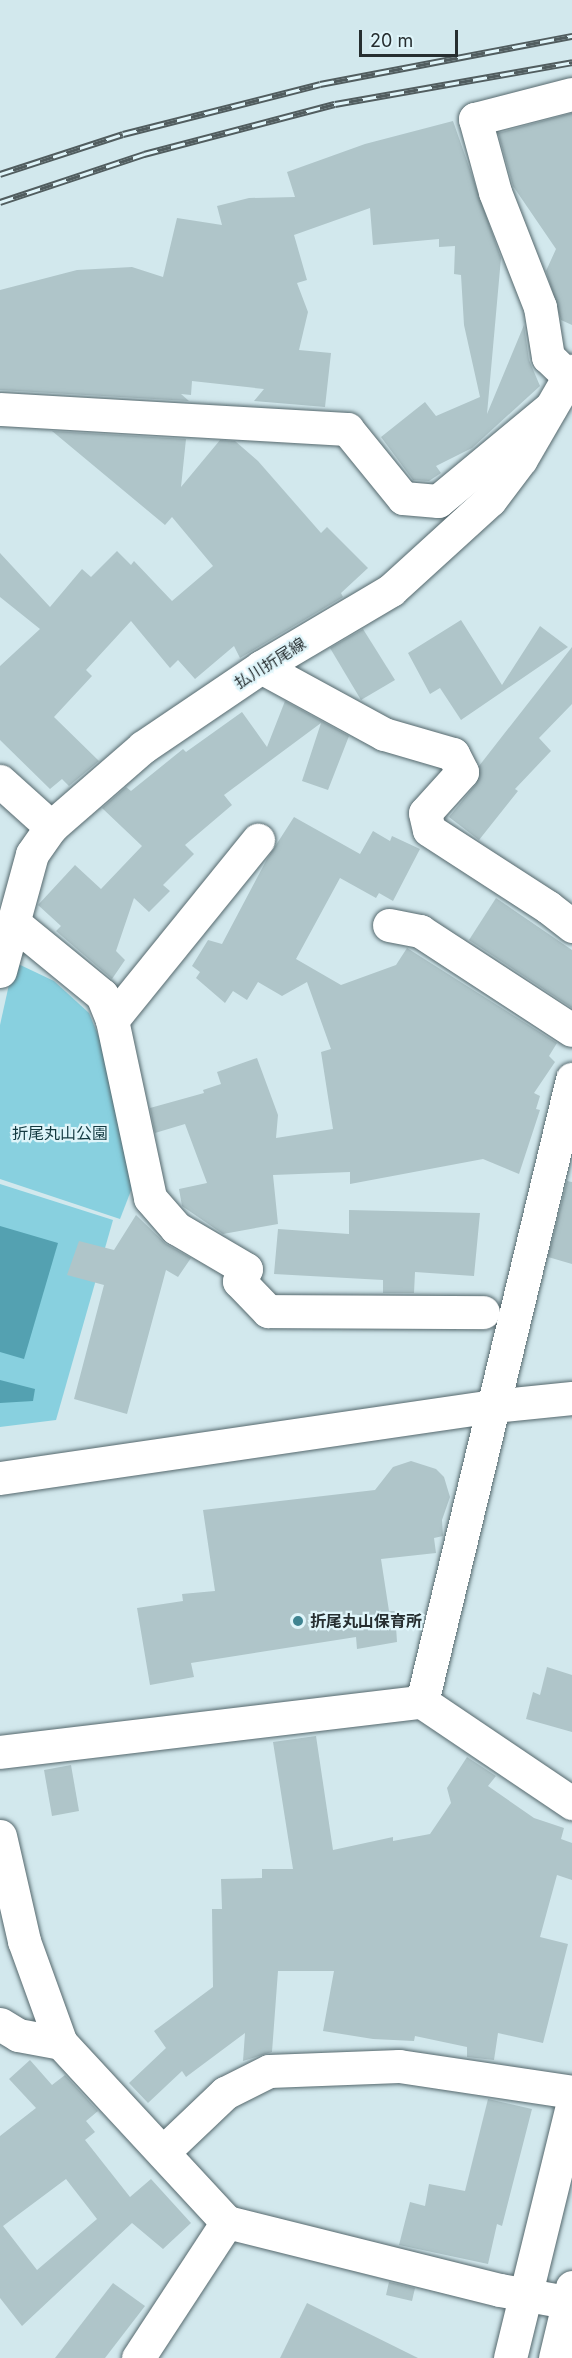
<!DOCTYPE html>
<meta charset="utf-8">
<style>
body{margin:0}
#map{position:relative;width:572px;height:2358px;overflow:hidden;background:#d2e8ed;font-family:Inter,"Noto Sans JP",sans-serif}
div>[style]{position:absolute}
.green>*{inset:0;background:#88d0df}
.water>*{inset:0;background:#54a1b1}
.building>*{inset:0;background:#afc5c9}
.roads{filter:drop-shadow(0 0 2px #55686d) drop-shadow(0 0 2px #55686d)}
.minor>*{height:33px;margin:-16.5px;padding:0 16.5px;transform-origin:16.5px;border-radius:16.5px;background:#fff}
.tertiary>*{height:33px;margin:-16.5px;padding:0 16.5px;transform-origin:16.5px;border-radius:16.5px;background:#fff}
.secondary>*{height:33px;margin:-16.5px;padding:0 16.5px;transform-origin:16.5px;border-radius:16.5px;background:#fff}
.rail>*{height:7px;margin-top:-3.5px;transform-origin:0;background:repeating-linear-gradient(90deg,#dff5fa 0 14px,#515d5f 0 28px);box-sizing:border-box;border-block:2px solid #515d5f}
.dots>*{width:16px;height:16px;translate:-50% -50%;box-sizing:border-box;border:3px solid #dff5fa;border-radius:50%}
span{translate:-50% -50%;white-space:nowrap;text-align:center;line-height:1.15;-webkit-text-stroke:4.5px #dff5fa;paint-order:stroke}
.street-label{font-size:16px;color:#262e30}
.park-label{font-size:16px;color:#133940}
.poi-label{font-size:16px;color:#262e30;font-weight:700}
.left{translate:0 -50%;text-align:left}
.scale{position:absolute;left:359px;top:30px;width:99px;height:27px;box-sizing:border-box;border:3px solid #262e30;border-top:0;padding-left:8px;font-size:18px;line-height:21px;white-space:nowrap;color:#262e30;-webkit-text-stroke:4px #dff5fa;paint-order:stroke}
</style>
<div id="map">
<div class="green">
<i style="clip-path:polygon(14px 962px,54px 981px,89px 1013px,103px 1047px,132px 1188px,120px 1219px,0 1179px,0 1025px)"></i>
<i style="clip-path:polygon(0 1184px,113px 1220px,56px 1420px,0 1427px)"></i>
</div>
<div class="water">
<i style="clip-path:polygon(0 1226px,58px 1243px,24px 1359px,0 1352px)"></i>
<i style="clip-path:polygon(0 1380px,35px 1389px,33px 1401px,0 1403px)"></i>
</div>
<div class="building">
<i style="clip-path:polygon(572px 113px,572px 325px,561px 320px,546px 271px,556px 249px,513px 186px,498px 133px)"></i>
<i style="clip-path:polygon(453px 121px,501px 258px,487px 414px,524px 325px,529px 360px,540px 386px,472px 448px,436px 466px,441px 473px,429px 481px,413px 480px,381px 437px,425px 402px,436px 416px,480px 397px,464px 325px,461px 275px,454px 274px,455px 246px,439px 247px,439px 239px,373px 245px,370px 208px,294px 235px,307px 280px,297px 283px,308px 312px,299px 350px,331px 353px,325px 407px,254px 401px,264px 389px,192px 381px,191px 395px,181px 394px,189px 401px,0 390px,0 290px,77px 270px,132px 267px,163px 277px,177px 218px,222px 225px,217px 206px,249px 198px,295px 197px,287px 172px,365px 144px)"></i>
<i style="clip-path:polygon(52px 431px,186px 439px,181px 487px,220px 440px,235px 441px,258px 461px,321px 533px,327px 527px,368px 568px,341px 593px,343px 597px,240px 658px,234px 646px,195px 679px,178px 660px,170px 668px,131px 621px,86px 670px,92px 676px,54px 717px,99px 761px,69px 786px,62px 779px,50px 789px,0 740px,0 666px,40px 629px,0 597px,0 553px,50px 607px,82px 569px,91px 577px,117px 551px,131px 565px,134px 561px,172px 601px,213px 566px,172px 517px,165px 525px)"></i>
<i style="clip-path:polygon(461px 620px,502px 685px,540px 626px,568px 647px,461px 720px,440px 688px,430px 694px,408px 653px)"></i>
<i style="clip-path:polygon(363px 629px,395px 680px,361px 700px,330px 648px)"></i>
<i style="clip-path:polygon(572px 647px,572px 704px,539px 738px,551px 751px,515px 789px,518px 791px,479px 840px,449px 817px,476px 784px,479px 766px)"></i>
<i style="clip-path:polygon(285px 701px,349px 736px,328px 790px,302px 781px,321px 723px,224px 795px,232px 805px,185px 845px,194px 854px,163px 885px,170px 891px,149px 912px,134px 898px,116px 951px,125px 960px,112px 979px,56px 931px,61px 926px,38px 905px,75px 865px,101px 889px,142px 846px,102px 808px,126px 787px,131px 791px,183px 749px,186px 752px,242px 712px,267px 747px)"></i>
<i style="clip-path:polygon(294px 817px,360px 854px,373px 831px,390px 841px,392px 836px,420px 849px,393px 901px,379px 893px,376px 898px,340px 878px,296px 959px,341px 985px,396px 965px,407px 948px,557px 1043px,549px 1056px,555px 1062px,534px 1093px,540px 1096px,536px 1109px,540px 1110px,519px 1174px,483px 1159px,350px 1184px,350px 1172px,273px 1175px,278px 1224px,223px 1234px,182px 1206px,179px 1189px,207px 1183px,185px 1124px,155px 1133px,150px 1108px,204px 1093px,203px 1090px,221px 1084px,217px 1072px,257px 1058px,278px 1115px,276px 1138px,333px 1129px,321px 1052px,331px 1049px,307px 982px,282px 996px,258px 982px,247px 1000px,233px 991px,225px 1003px,196px 978px,200px 972px,192px 966px,208px 940px,222px 944px,267px 859px)"></i>
<i style="clip-path:polygon(496px 898px,572px 950px,572px 1008px,469px 940px)"></i>
<i style="clip-path:polygon(567px 1181px,572px 1182px,572px 1264px,548px 1257px)"></i>
<i style="clip-path:polygon(349px 1210px,480px 1213px,474px 1276px,415px 1272px,414px 1293px,383px 1293px,383px 1280px,274px 1274px,278px 1229px,349px 1234px)"></i>
<i style="clip-path:polygon(136px 1215px,166px 1244px,191px 1258px,178px 1277px,166px 1270px,127px 1414px,74px 1399px,104px 1285px,67px 1275px,79px 1241px,114px 1250px)"></i>
<i style="clip-path:polygon(411px 1461px,436px 1469px,444px 1477px,450px 1497px,442px 1520px,443px 1536px,434px 1538px,436px 1553px,381px 1559px,389px 1611px,395px 1611px,397px 1642px,357px 1649px,356px 1637px,191px 1663px,194px 1677px,150px 1685px,137px 1608px,183px 1601px,182px 1594px,215px 1591px,203px 1510px,375px 1490px,393px 1467px)"></i>
<i style="clip-path:polygon(547px 1667px,572px 1675px,572px 1732px,526px 1719px,533px 1692px,540px 1695px)"></i>
<i style="clip-path:polygon(316px 1736px,333px 1850px,393px 1837px,393px 1841px,430px 1834px,451px 1803px,447px 1788px,467px 1757px,496px 1776px,488px 1786px,534px 1818px,564px 1828px,561px 1839px,572px 1843px,572px 1880px,557px 1875px,540px 1937px,568px 1944px,543px 2043px,498px 2033px,494px 2060px,467px 2057px,467px 2047px,415px 2036px,414px 2041px,373px 2039px,323px 2031px,334px 1971px,278px 1971px,272px 2052px,243px 2061px,245px 2033px,186px 2077px,182px 2071px,148px 2103px,129px 2083px,166px 2048px,154px 2031px,213px 1987px,212px 1909px,222px 1909px,221px 1879px,262px 1878px,262px 1869px,293px 1869px,273px 1742px)"></i>
<i style="clip-path:polygon(71px 1765px,79px 1811px,52px 1816px,44px 1770px)"></i>
<i style="clip-path:polygon(evenodd,30px 2060px,52px 2085px,65px 2075px,98px 2111px,86px 2121px,95px 2132px,85px 2140px,130px 2197px,151px 2179px,191px 2223px,163px 2249px,132px 2223px,22px 2326px,0 2298px,0 2136px,36px 2108px,9px 2079px,30px 2060px,66px 2179px,97px 2219px,37px 2270px,3px 2226px,66px 2179px)"></i>
<i style="clip-path:polygon(488px 2099px,532px 2109px,502px 2226px,497px 2224px,488px 2264px,399px 2245px,410px 2202px,425px 2206px,429px 2184px,465px 2191px)"></i>
<i style="clip-path:polygon(389px 2282px,415px 2288px,412px 2301px,386px 2295px)"></i>
<i style="clip-path:polygon(113px 2283px,145px 2306px,105px 2358px,55px 2358px)"></i>
<i style="clip-path:polygon(307px 2303px,418px 2358px,280px 2358px)"></i>
</div>
<div class="roads">
<div class="minor">
<i style="left:569px;top:377px;width:29px;rotate:-136deg"></i>
<i style="left:548px;top:357px;width:51px;rotate:-99.1deg"></i>
<i style="left:540px;top:307px;width:123px;rotate:-111.4deg"></i>
<i style="left:495px;top:192px;width:76px;rotate:-105.3deg"></i>
<i style="left:475px;top:119px;width:100px;rotate:-14.5deg"></i>
<i style="left:0;top:409px;width:348px;rotate:3.3deg"></i>
<i style="left:347px;top:429px;width:89px;rotate:50.9deg"></i>
<i style="left:403px;top:498px;width:35px;rotate:5deg"></i>
<i style="left:438px;top:501px;width:146px;rotate:-39.7deg"></i>
<i style="left:261px;top:667px;width:140px;rotate:28.6deg"></i>
<i style="left:384px;top:734px;width:72px;rotate:16.2deg"></i>
<i style="left:453px;top:754px;width:20px;rotate:63deg"></i>
<i style="left:462px;top:772px;width:55px;rotate:132.1deg"></i>
<i style="left:425px;top:813px;width:17px;rotate:77deg"></i>
<i style="left:429px;top:830px;width:142px;rotate:32.9deg"></i>
<i style="left:548px;top:907px;width:31px;rotate:38deg"></i>
<i style="left:0;top:781px;width:69px;rotate:42deg"></i>
<i style="left:14px;top:923px;width:114px;rotate:39.3deg"></i>
<i style="left:102px;top:995px;width:27px;rotate:68deg"></i>
<i style="left:112px;top:1020px;width:182px;rotate:77.9deg"></i>
<i style="left:150px;top:1198px;width:40px;rotate:49deg"></i>
<i style="left:176px;top:1228px;width:81px;rotate:30.4deg"></i>
<i style="left:246px;top:1269px;width:14px;rotate:120deg"></i>
<i style="left:239px;top:1281px;width:42px;rotate:46deg"></i>
<i style="left:268px;top:1311px;width:215px;rotate:0.3deg"></i>
<i style="left:389px;top:925px;width:32px;rotate:11deg"></i>
<i style="left:420px;top:931px;width:181px;rotate:33.1deg"></i>
<i style="left:112px;top:1020px;width:232px;rotate:-51deg"></i>
<i style="left:422px;top:1702px;width:641px;rotate:-76.46deg"></i>
<i style="left:0;top:1752px;width:425px;rotate:-6.8deg"></i>
<i style="left:422px;top:1702px;width:181px;rotate:34deg"></i>
<i style="left:0;top:1836px;width:108px;rotate:77.1deg"></i>
<i style="left:24px;top:1941px;width:109px;rotate:70.1deg"></i>
<i style="left:61px;top:2043px;width:244px;rotate:47.2deg"></i>
<i style="left:227px;top:2222px;width:281px;rotate:14deg"></i>
<i style="left:500px;top:2290px;width:73px;rotate:10.2deg"></i>
<i style="left:0;top:2024px;width:21px;rotate:31deg"></i>
<i style="left:18px;top:2035px;width:44px;rotate:10.5deg"></i>
<i style="left:163px;top:2152px;width:86px;rotate:-43.6deg"></i>
<i style="left:225px;top:2093px;width:49px;rotate:-26.6deg"></i>
<i style="left:269px;top:2071px;width:130px;rotate:-2.2deg"></i>
<i style="left:399px;top:2066px;width:175px;rotate:8.5deg"></i>
<i style="left:138px;top:2358px;width:163px;rotate:-56.8deg"></i>
</div>
<div class="tertiary">
<i style="left:0;top:1478px;width:498px;rotate:-8.3deg"></i>
<i style="left:493px;top:1406px;width:79px;rotate:-5.8deg"></i>
<i style="left:510px;top:2358px;width:260px;rotate:-76.2deg"></i>
<i style="left:555px;top:2358px;width:73px;rotate:-76.5deg"></i>
</div>
<div class="secondary">
<i style="left:0;top:971px;width:121px;rotate:-74.7deg"></i>
<i style="left:32px;top:854px;width:33px;rotate:-55deg"></i>
<i style="left:51px;top:827px;width:122px;rotate:-41deg"></i>
<i style="left:143px;top:747px;width:143px;rotate:-34.1deg"></i>
<i style="left:261px;top:667px;width:151px;rotate:-30.6deg"></i>
<i style="left:391px;top:590px;width:134px;rotate:-42.3deg"></i>
<i style="left:490px;top:500px;width:51px;rotate:-52.9deg"></i>
<i style="left:521px;top:459px;width:102px;rotate:-59.9deg"></i>
</div>
</div>
<div class="rail">
<i style="left:0;top:174px;width:129px;rotate:-18deg"></i>
<i style="left:123px;top:134px;width:203px;rotate:-14.2deg"></i>
<i style="left:320px;top:84px;width:257px;rotate:-10.8deg"></i>
<i style="left:0;top:202px;width:152px;rotate:-18.4deg"></i>
<i style="left:144px;top:154px;width:197px;rotate:-14.7deg"></i>
<i style="left:335px;top:104px;width:241px;rotate:-10deg"></i>
</div>
<div class="dots">
<i style="left:298px;top:1621px;background:#3f8491"></i>
</div>
<div class="street-label">
<span style="left:270px;top:663px;rotate:-32deg">払川折尾線</span>
</div>
<div class="park-label">
<span style="left:60px;top:1133px">折尾丸山公園</span>
</div>
<div class="poi-label">
<span class="left" style="left:310px;top:1621px">折尾丸山保育所</span>
</div>
<div class="scale">20 m</div>
</div>
